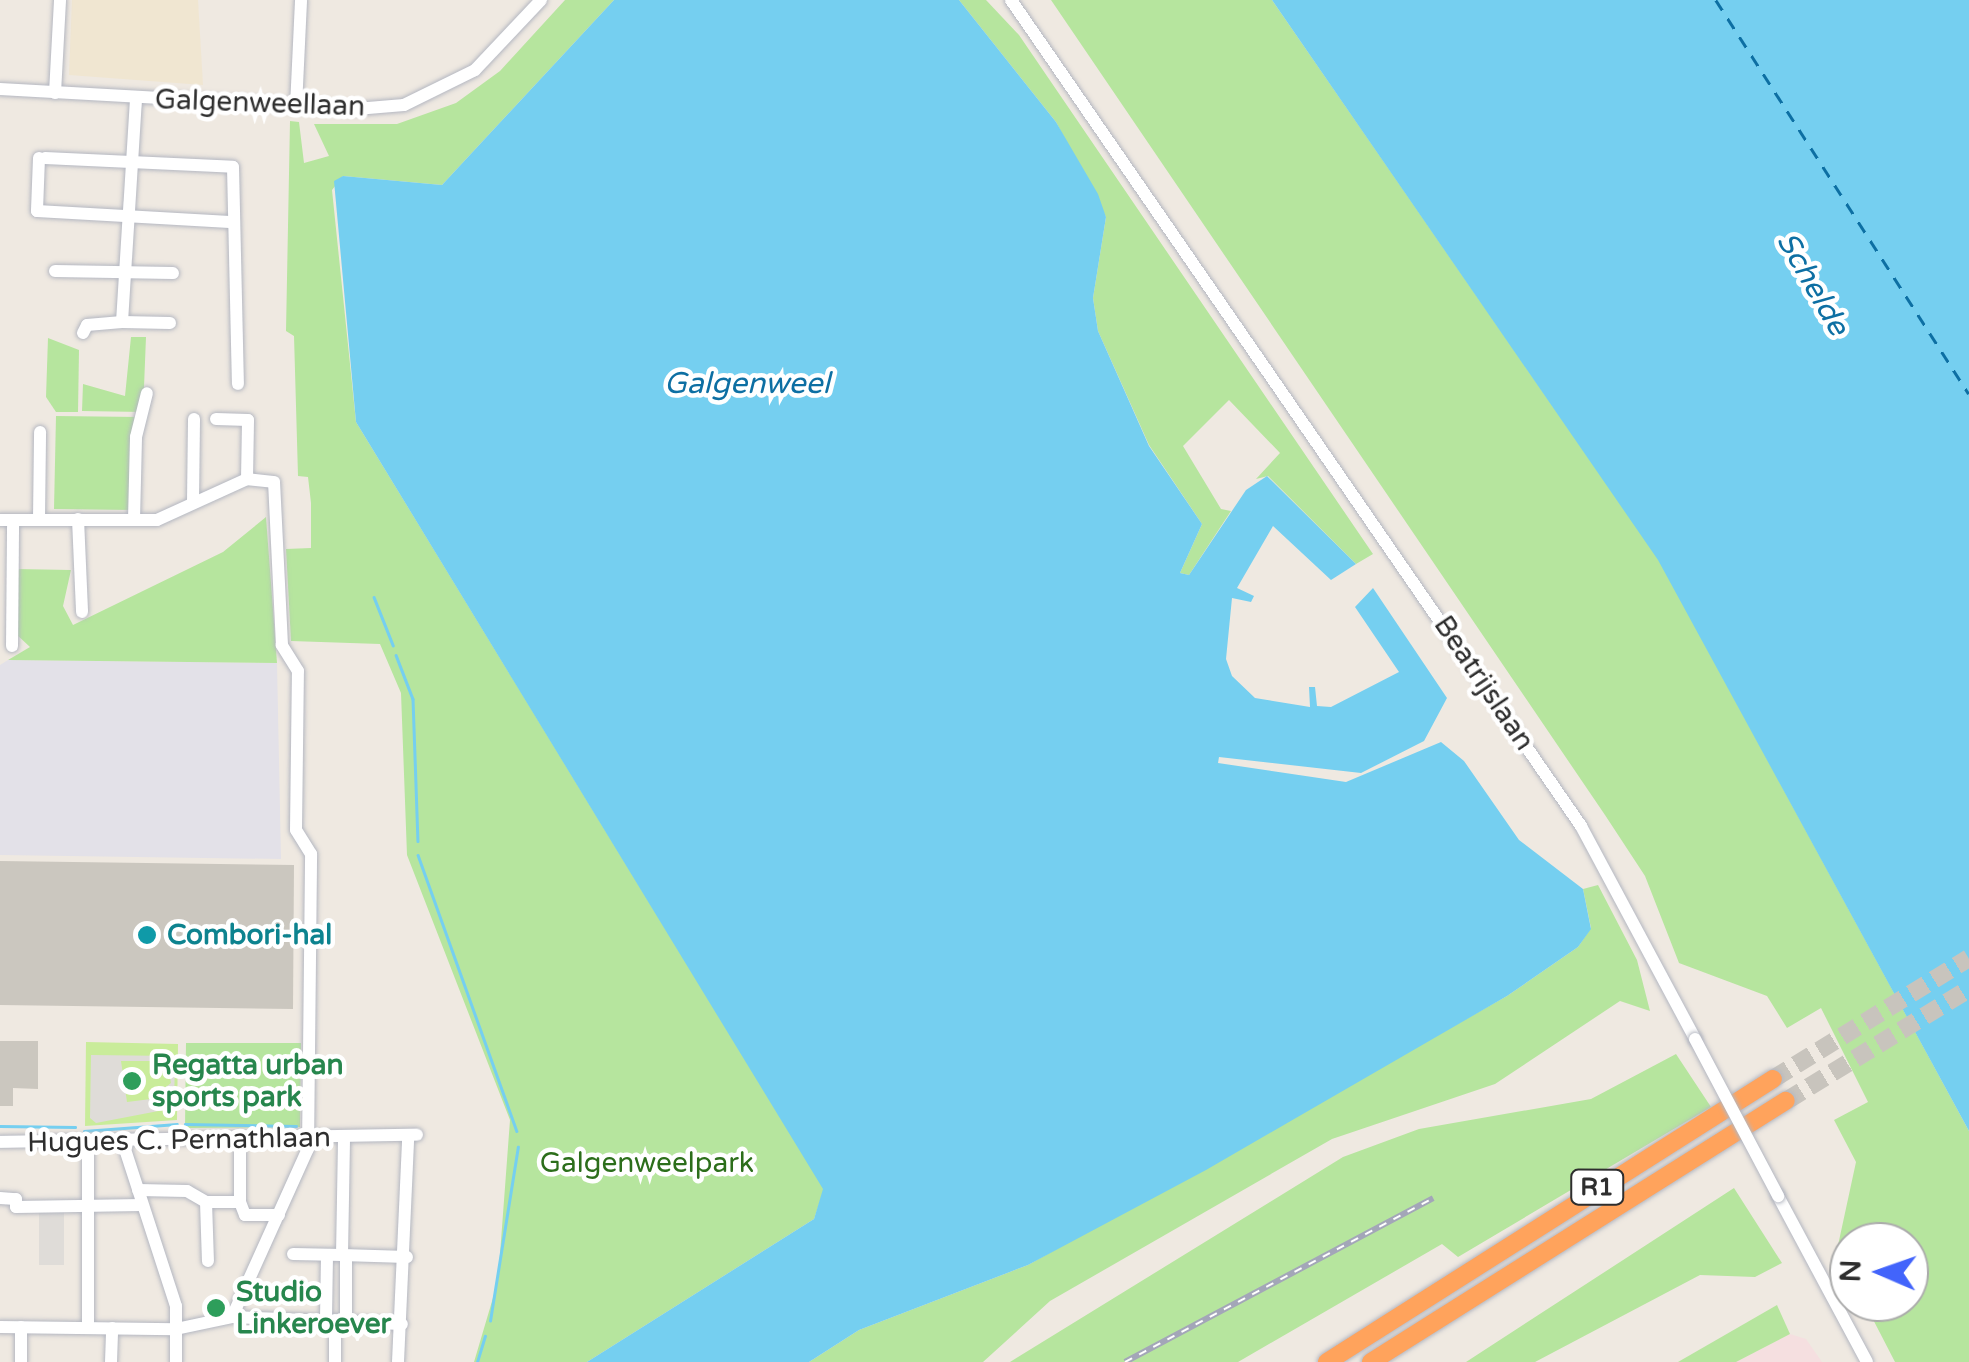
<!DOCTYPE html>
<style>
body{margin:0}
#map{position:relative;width:1969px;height:1362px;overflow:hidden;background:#efe9e1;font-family:"Varela Round",sans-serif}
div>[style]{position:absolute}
.industrial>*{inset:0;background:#e3e1e8}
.education>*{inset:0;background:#f0e6d1}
.medical>*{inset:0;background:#f5dfe0}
.green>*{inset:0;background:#b6e59e}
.pitch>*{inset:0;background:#c9ec9a}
.plaza>*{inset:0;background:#dfdcd8}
.water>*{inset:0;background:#75cff0}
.stream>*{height:2.5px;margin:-1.25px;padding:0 1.25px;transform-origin:1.25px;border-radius:1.25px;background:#75cff0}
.ferry>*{height:2.5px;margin-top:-1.25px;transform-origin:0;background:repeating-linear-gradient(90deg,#0d6fa3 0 12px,transparent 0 22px)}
.building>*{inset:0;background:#cbc7bf}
.highway-tunnel>*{height:18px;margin-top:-9px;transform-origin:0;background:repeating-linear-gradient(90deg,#c8c4bd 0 18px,transparent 0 27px)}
.roads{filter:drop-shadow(0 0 2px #b4b7c1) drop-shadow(0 0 2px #b4b7c1)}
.minor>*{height:12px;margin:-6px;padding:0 6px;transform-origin:6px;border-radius:6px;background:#fff}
.highway>*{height:18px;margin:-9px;padding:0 9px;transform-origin:9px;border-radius:9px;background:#ffa35c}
.rail>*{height:6px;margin-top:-3px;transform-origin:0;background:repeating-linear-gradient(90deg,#fff 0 8px,#a3a6b8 0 16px);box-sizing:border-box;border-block:2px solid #a3a6b8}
.bridges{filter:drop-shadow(0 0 2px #b4b7c1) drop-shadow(0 0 2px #b4b7c1)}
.minor-bridge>*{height:12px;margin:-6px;padding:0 6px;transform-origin:6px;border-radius:6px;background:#fff}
.dots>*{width:28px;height:28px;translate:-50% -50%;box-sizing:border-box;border:5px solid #fff;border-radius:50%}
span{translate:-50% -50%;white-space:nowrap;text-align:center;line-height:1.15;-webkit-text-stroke:9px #fff;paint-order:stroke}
.shield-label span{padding:2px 8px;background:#fff;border:2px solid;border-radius:8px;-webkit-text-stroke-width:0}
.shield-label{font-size:25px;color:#2e2e2e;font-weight:700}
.street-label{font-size:28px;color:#2e2e2e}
.culture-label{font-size:28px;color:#0d838f;font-weight:700}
.left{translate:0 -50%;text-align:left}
.leisure-label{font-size:28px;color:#27864d;font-weight:700}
.park-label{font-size:28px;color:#2c6e1b}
.water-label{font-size:30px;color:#0d6fa3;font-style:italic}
.north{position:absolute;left:1829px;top:1222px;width:100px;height:100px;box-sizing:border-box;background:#fff;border:2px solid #ababab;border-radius:50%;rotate:272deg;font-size:28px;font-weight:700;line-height:40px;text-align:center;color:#2e2e2e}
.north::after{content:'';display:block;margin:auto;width:35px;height:45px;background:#4264fb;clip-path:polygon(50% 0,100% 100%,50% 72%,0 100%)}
</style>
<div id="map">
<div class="industrial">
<i style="clip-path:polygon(8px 660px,277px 663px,281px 859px,0 855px,0 665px)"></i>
</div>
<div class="education">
<i style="clip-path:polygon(72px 0,198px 0,203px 85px,69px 75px)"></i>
</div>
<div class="medical">
<i style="clip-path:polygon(1790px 1334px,1806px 1339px,1822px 1362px,1736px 1362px)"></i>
</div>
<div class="green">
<i style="clip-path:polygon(565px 0,614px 0,442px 185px,343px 176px,332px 190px,356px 422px,824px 1189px,814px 1219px,587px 1362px,474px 1362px,498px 1281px,510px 1120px,407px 855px,401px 693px,380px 644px,291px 641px,286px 549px,311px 548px,311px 503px,308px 477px,298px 476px,294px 336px,286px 331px,290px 121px,299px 122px,304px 163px,329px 156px,314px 124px,397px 124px,456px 103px,500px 71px)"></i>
<i style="clip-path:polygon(959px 0,986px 0,1019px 35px,1373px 554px,1356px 564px,1268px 476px,1256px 479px,1280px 453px,1229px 400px,1183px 446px,1221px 509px,1231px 511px,1189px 575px,1180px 573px,1202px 524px,1149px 445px,1098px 331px,1093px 298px,1106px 217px,1056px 122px)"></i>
<i style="clip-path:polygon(1051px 0,1272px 0,1659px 560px,1969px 1131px,1969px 1362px,1895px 1362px,1864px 1302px,1909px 1302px,1909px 1242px,1849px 1242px,1849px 1275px,1837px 1250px,1856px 1162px,1834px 1120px,1868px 1102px,1821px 1008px,1787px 1028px,1767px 996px,1679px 963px,1645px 876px,1605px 815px)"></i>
<i style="clip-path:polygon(131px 337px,146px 337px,143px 412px,82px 411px,83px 384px,125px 396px)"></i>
<i style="clip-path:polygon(48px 338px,79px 350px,78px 412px,56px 412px,46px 397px)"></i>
<i style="clip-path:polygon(56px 416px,139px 417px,133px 510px,54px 509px)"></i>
<i style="clip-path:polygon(266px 517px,277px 663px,8px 660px,30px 647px,15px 633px,16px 569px,71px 570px,63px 606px,73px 625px,223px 552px)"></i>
<i style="clip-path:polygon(1598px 885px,1637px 960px,1650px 1011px,1620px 1001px,1495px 1084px,1332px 1139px,1050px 1301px,983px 1362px,809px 1362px,859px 1330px,1028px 1265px,1507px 996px,1578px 947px,1591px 928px,1583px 889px)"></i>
<i style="clip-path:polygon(186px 1043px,301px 1043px,300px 1127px,185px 1128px)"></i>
<i style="clip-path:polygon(1676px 1054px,1711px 1107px,1458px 1257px,1442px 1244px,1238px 1362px,1010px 1362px,1343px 1157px,1419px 1129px,1591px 1099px)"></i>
<i style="clip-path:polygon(1734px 1188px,1782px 1263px,1755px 1277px,1700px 1275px,1535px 1362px,1466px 1362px)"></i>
<i style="clip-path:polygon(1777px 1305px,1790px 1334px,1736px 1362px,1678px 1362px)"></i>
</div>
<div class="pitch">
<i style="clip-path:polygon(86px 1042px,178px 1044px,177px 1120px,85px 1126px)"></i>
</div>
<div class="plaza">
<i style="clip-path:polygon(evenodd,91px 1055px,175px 1056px,174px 1108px,96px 1123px,90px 1118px,91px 1055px,121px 1061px,167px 1061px,171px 1083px,151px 1099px,127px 1102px,121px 1061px)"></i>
<i style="clip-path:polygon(39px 1206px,64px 1206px,64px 1265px,39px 1265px)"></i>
</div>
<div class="water">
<i style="clip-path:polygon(614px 0,959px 0,1056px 122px,1098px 194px,1106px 217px,1093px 298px,1098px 331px,1149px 446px,1202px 524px,1180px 573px,1189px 575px,1246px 490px,1267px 476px,1356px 564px,1331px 580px,1273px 526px,1237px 588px,1254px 596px,1251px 602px,1232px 598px,1226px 659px,1232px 676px,1255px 698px,1310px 707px,1309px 687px,1315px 687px,1317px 706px,1331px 707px,1399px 672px,1355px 607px,1373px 588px,1447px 698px,1424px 741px,1361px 773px,1219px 757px,1218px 763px,1346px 782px,1441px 742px,1464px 761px,1519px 840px,1583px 889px,1591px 929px,1578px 947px,1507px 996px,1206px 1170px,1028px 1265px,859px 1330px,809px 1362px,587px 1362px,814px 1219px,823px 1189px,356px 422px,334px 181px,343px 176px,442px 185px)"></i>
<i style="clip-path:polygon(1272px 0,1969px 0,1969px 1131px,1658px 560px)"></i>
</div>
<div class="stream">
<i style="left:374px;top:597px;width:52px;rotate:68.4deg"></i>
<i style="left:396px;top:655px;width:47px;rotate:68.9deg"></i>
<i style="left:413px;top:699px;width:142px;rotate:88deg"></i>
<i style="left:418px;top:855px;width:293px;rotate:70.3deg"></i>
<i style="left:185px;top:1124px;width:111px;rotate:1deg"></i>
<i style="left:0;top:1126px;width:75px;rotate:0.8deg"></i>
<i style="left:84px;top:1131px;width:93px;rotate:-4.3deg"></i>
<i style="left:490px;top:1321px;width:176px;rotate:-80.9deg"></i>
<i style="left:477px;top:1362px;width:27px;rotate:-73deg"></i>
</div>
<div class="ferry">
<i style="left:1716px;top:0;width:468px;rotate:57.3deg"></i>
</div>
<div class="building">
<i style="clip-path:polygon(0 861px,294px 865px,293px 1009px,0 1005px)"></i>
<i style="clip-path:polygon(0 1041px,38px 1041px,38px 1089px,13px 1088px,13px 1106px,0 1106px)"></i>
</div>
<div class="highway-tunnel">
<i style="left:1773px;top:1079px;width:230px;rotate:-31.7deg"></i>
<i style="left:1786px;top:1101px;width:215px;rotate:-31.5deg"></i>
</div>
<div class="roads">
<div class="minor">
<i style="left:1011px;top:0;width:1004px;rotate:55.39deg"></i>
<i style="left:1581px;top:826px;width:242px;rotate:61.8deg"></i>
<i style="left:0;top:89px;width:357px;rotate:3.2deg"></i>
<i style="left:356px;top:109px;width:48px;rotate:-4.8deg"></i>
<i style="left:404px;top:105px;width:79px;rotate:-26.2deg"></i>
<i style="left:475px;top:70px;width:96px;rotate:-46.7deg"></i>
<i style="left:55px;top:93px;width:93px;rotate:-86.9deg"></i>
<i style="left:296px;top:107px;width:107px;rotate:-87.3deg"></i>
<i style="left:39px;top:158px;width:53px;rotate:92.2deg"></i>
<i style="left:37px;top:211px;width:193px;rotate:3.3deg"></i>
<i style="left:45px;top:158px;width:188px;rotate:2.7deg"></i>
<i style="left:233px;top:167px;width:217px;rotate:88.7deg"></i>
<i style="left:55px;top:271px;width:118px;rotate:1deg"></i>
<i style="left:122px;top:322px;width:48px;rotate:1.2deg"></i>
<i style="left:83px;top:333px;width:9px;rotate:-63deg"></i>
<i style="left:87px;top:325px;width:35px;rotate:-5deg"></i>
<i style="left:122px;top:322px;width:225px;rotate:-86.4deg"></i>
<i style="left:193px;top:502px;width:83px;rotate:-89.3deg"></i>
<i style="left:39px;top:519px;width:87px;rotate:-89.3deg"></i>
<i style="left:78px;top:519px;width:93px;rotate:87.5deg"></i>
<i style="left:0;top:520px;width:157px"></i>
<i style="left:157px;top:520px;width:99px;rotate:-24.5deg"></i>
<i style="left:247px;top:479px;width:59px;rotate:-89deg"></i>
<i style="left:248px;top:420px;width:32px;rotate:-178deg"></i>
<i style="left:134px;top:520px;width:83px;rotate:-88.6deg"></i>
<i style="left:136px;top:437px;width:45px;rotate:-76deg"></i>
<i style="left:12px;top:646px;width:126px;rotate:-89.5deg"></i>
<i style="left:122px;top:1140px;width:175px;rotate:72deg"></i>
<i style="left:176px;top:1306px;width:56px;rotate:90deg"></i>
<i style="left:0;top:1142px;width:417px;rotate:-1deg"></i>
<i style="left:138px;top:1190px;width:49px;rotate:1.2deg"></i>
<i style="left:187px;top:1191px;width:22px;rotate:30deg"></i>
<i style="left:206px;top:1202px;width:59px;rotate:88.1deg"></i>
<i style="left:1778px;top:1196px;width:188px;rotate:61.8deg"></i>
<i style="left:0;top:1198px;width:16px;rotate:4deg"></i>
<i style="left:16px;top:1199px;width:8px;rotate:90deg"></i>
<i style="left:16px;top:1207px;width:126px;rotate:-0.9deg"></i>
<i style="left:206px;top:1202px;width:34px"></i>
<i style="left:240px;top:1202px;width:66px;rotate:-90deg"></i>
<i style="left:240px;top:1202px;width:14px;rotate:69deg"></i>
<i style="left:245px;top:1215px;width:34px"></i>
<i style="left:293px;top:1254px;width:49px;rotate:1.2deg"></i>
<i style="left:342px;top:1255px;width:118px;rotate:-89deg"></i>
<i style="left:342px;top:1255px;width:65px;rotate:1.8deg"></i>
<i style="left:232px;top:1317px;width:184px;rotate:-65.7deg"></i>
<i style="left:308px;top:1149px;width:295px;rotate:-89.4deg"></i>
<i style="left:311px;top:854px;width:28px;rotate:-122deg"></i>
<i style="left:296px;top:830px;width:159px;rotate:-89.3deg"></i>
<i style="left:298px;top:671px;width:31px;rotate:-122deg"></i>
<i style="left:282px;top:645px;width:163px;rotate:-92.8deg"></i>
<i style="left:274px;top:482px;width:27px;rotate:-174deg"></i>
<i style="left:326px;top:1319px;width:64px;rotate:-89.1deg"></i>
<i style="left:346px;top:1320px;width:64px;rotate:-90deg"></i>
<i style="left:0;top:1327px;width:176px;rotate:0.7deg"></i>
<i style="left:176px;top:1329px;width:57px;rotate:-12.1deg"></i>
<i style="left:232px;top:1317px;width:170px;rotate:2.4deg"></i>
<i style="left:88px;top:1328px;width:185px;rotate:-90deg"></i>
<i style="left:21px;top:1362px;width:35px;rotate:-90deg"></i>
<i style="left:111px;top:1362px;width:34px;rotate:-88deg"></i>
<i style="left:335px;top:1362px;width:42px;rotate:-90deg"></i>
<i style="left:398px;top:1362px;width:224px;rotate:-87.4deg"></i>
</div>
<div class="highway">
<i style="left:1327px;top:1362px;width:528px;rotate:-32.4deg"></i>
<i style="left:1371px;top:1362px;width:490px;rotate:-32.2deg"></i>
</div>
</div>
<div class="rail">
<i style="left:1125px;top:1362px;width:349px;rotate:-28deg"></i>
</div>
<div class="bridges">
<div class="minor-bridge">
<i style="left:1695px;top:1039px;width:178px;rotate:62.1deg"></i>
</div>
</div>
<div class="dots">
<i style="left:147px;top:935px;background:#0f9aa8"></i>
<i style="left:132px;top:1081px;background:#2e9e5b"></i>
<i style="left:216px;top:1308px;background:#2e9e5b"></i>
</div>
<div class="shield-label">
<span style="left:1597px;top:1187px">R1</span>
</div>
<div class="street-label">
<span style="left:260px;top:103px;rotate:2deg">Galgenweellaan</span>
<span style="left:1484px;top:683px;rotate:56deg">Beatrijslaan</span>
<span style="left:179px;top:1140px;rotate:-1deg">Hugues C. Pernathlaan</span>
</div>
<div class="culture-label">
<span class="left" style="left:167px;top:935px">Combori-hal</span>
</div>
<div class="leisure-label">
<span class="left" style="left:152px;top:1081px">Regatta urban<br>sports park</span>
<span class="left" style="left:236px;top:1308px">Studio<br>Linkeroever</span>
</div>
<div class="park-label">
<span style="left:647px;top:1163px">Galgenweelpark</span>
</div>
<div class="water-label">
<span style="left:1812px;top:284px;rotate:60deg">Schelde</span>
<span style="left:747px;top:384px">Galgenweel</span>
</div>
<div class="north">N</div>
</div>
